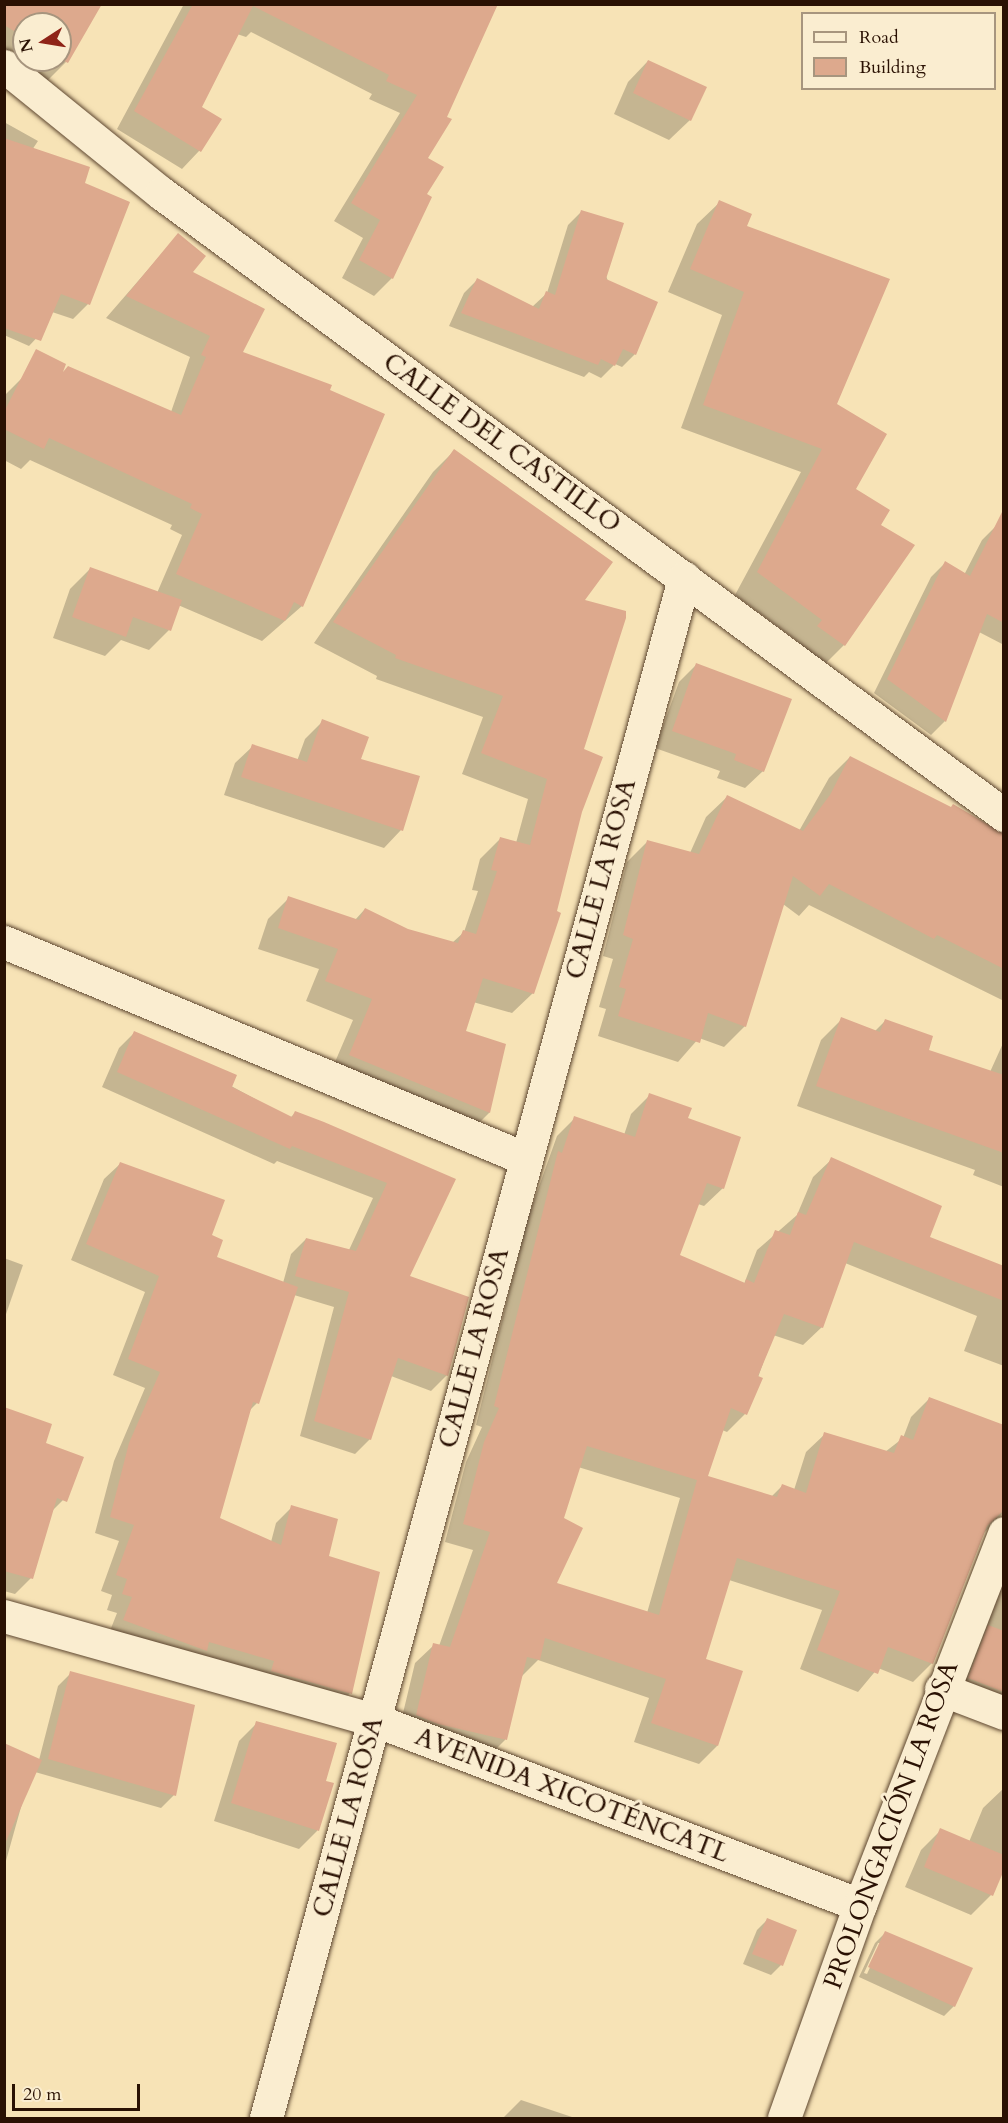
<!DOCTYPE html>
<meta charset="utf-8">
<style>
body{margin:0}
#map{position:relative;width:1008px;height:2123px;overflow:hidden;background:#f7e3b6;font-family:Cardo,serif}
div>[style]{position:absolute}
.shadow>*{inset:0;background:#0003}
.building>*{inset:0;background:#dda98d}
.roads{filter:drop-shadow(0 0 2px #5d4630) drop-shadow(0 0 2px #5d4630)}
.street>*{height:33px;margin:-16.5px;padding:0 16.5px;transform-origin:16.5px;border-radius:16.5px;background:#faedd0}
span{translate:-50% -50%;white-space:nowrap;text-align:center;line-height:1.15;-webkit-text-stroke:6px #faedd0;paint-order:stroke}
.street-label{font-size:26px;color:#2a1103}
.frame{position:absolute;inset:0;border:6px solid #2a1103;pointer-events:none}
.legend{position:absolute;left:801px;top:12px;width:195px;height:78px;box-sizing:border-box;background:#faedd0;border:2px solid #a7957e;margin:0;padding:8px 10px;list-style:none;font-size:18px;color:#2a1103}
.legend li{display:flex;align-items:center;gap:12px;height:30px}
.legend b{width:30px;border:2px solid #a7957e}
.north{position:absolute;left:12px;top:12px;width:60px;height:60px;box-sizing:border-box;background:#faedd0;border:2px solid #a7957e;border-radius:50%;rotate:258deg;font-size:16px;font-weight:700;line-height:24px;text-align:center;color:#2a1103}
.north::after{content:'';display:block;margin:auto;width:21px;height:27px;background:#8f2418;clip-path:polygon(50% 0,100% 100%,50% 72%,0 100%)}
.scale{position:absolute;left:12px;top:2084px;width:128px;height:27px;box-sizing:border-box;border:3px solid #2a1103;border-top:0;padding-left:8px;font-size:18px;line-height:21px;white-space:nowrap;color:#2a1103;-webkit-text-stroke:4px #faedd0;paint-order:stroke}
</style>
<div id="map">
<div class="shadow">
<i style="clip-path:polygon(evenodd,4px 4px,100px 4px,66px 62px,48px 80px,4px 54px,4px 4px,24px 24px,60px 24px,60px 60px,24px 60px,24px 24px)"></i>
<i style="clip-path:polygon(184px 4px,484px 4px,426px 158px,425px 195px,392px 278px,374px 296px,342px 278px,363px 238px,334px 221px,400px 113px,369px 99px,372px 94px,251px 32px,246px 37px,237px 34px,200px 107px,199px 151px,182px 169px,117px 129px)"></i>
<i style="clip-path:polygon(648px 61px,690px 120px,669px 140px,614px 114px,628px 82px)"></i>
<i style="clip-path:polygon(4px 122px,38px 141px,32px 150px,83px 184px,88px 304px,73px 319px,52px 312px,44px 330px,29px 346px,4px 335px)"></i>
<i style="clip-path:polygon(720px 202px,745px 227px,836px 405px,854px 490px,879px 525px,913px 545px,844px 645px,821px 668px,795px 649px,800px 643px,735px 595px,801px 472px,681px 428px,722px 315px,668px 292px,697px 224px)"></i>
<i style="clip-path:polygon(582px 211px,635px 354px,622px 367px,615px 364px,601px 378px,589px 372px,584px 377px,449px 326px,464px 293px,477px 280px,532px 307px,547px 293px,568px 225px)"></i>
<i style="clip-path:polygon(178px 235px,190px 273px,241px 353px,302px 606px,262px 641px,178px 605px,169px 630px,149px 650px,121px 640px,105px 656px,53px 638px,70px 589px,90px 569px,157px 593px,182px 535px,170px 529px,172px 525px,30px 460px,21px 469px,4px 460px,4px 396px,24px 376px,171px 412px,190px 357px,106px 318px)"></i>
<i style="clip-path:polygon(454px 451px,583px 601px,581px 811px,533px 993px,512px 1013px,473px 1002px,464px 1031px,504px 1045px,489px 1113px,469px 1133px,329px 1076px,353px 1020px,306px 1001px,319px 969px,258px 949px,268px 919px,289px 898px,355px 920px,365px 909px,407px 930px,452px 943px,464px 932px,478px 891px,472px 890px,480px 859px,500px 839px,516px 843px,528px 799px,462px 774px,483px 717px,376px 679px,377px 676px,314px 643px,433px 472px)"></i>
<i style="clip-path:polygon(996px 526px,1004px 530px,1004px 645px,979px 632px,945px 721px,931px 735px,874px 693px,931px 577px,945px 563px,964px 575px,982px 540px)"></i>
<i style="clip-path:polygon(696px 665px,763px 771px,745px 788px,717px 778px,720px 771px,655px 748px,679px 682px)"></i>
<i style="clip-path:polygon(323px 721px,359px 760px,401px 830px,384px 848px,224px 795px,235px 763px,253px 746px,297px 761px,305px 739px)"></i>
<i style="clip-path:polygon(850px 757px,1004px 836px,1004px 1001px,809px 905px,799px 916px,783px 904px,745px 1026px,724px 1047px,699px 1038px,678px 1062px,598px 1036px,606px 1009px,599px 1007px,613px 959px,603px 956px,627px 862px,647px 842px,690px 853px,706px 817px,727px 797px,799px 831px,829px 778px)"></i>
<i style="clip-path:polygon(842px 1019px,875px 1031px,885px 1021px,927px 1051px,990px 1072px,1004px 1041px,1004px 1187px,973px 1175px,975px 1170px,797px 1106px,821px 1040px)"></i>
<i style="clip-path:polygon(134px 1033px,290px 1118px,296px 1112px,454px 1180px,407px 1277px,468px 1298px,447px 1375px,431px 1391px,391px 1376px,370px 1439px,355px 1454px,300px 1436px,334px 1307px,294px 1295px,257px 1403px,248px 1412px,218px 1519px,271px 1542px,276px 1523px,292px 1507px,327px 1557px,350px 1693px,335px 1709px,108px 1636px,117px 1613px,107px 1610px,112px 1595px,101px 1591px,119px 1541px,95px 1533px,114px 1461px,145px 1388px,113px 1375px,145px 1292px,71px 1260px,104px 1179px,120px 1164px,215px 1258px,283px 1283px,291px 1254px,306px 1239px,349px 1250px,373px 1198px,277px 1161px,274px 1164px,102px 1087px,119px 1048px)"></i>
<i style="clip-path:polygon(evenodd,650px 1095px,686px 1119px,723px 1188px,704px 1206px,698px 1204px,678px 1256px,744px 1284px,757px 1250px,797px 1215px,813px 1177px,832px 1159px,928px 1238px,1004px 1268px,1004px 1366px,964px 1351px,977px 1316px,845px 1263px,822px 1327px,803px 1345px,773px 1335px,745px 1414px,727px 1432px,722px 1430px,706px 1477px,771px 1497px,782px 1486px,794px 1490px,806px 1452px,825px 1434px,885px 1452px,903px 1438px,911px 1417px,930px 1398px,1004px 1427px,1002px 1514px,984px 1533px,932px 1663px,913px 1682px,878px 1668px,858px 1692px,800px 1669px,822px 1610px,729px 1580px,704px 1659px,717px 1746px,699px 1764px,634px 1742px,649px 1698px,538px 1660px,520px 1678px,505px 1740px,487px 1758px,398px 1734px,415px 1663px,434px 1645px,439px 1646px,473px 1550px,445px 1542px,466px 1462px,482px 1427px,476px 1425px,527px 1220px,557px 1136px,575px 1118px,624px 1135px,631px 1114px,650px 1095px,578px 1467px,680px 1498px,647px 1613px,554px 1584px,562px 1519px,578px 1467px)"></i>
<i style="clip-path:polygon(4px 1258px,23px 1265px,4px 1320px)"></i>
<i style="clip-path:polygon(4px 1409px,44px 1443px,63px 1500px,52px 1511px,31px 1578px,15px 1594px,4px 1591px)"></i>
<i style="clip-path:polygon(1004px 1551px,1004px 1720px,949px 1698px)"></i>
<i style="clip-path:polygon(71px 1673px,174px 1795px,161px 1808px,35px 1772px,23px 1800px,4px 1868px,4px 1745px,39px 1760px,58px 1686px)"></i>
<i style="clip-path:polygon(257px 1723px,324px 1782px,333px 1784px,317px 1831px,299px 1849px,214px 1821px,239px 1741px)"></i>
<i style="clip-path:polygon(1004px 1788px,1004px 1866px,991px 1895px,971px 1915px,905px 1887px,921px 1850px,941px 1830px,969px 1842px,983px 1808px)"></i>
<i style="clip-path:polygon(767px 1920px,781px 1965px,771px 1975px,743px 1964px,757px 1930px)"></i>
<i style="clip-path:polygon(evenodd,885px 1933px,954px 2006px,944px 2016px,859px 1977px,875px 1943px,885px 1933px,878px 1943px,881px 1943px,867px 1974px,864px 1973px,878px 1943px)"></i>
<i style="clip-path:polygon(521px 2100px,575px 2118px,503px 2118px)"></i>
</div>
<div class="building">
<i style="clip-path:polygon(4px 4px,102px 4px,68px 63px,60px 59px,60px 24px,24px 24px,24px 37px,4px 25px)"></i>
<i style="clip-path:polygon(193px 4px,498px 4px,447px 117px,452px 119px,428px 158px,444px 167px,427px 194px,432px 197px,393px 279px,359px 260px,380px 220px,351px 203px,417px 95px,386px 81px,389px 75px,253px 6px,202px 107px,222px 119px,201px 152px,134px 111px)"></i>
<i style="clip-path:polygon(648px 60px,707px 87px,691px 121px,633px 93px)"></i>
<i style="clip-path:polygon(4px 138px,90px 167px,85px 183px,130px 202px,90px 305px,61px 294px,41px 341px,4px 328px)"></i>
<i style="clip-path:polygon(719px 200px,752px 214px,747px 226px,890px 279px,837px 404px,887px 434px,856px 489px,890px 510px,881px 525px,915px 545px,845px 646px,817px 626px,822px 620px,757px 572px,822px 449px,703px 405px,744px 292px,690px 269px)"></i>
<i style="clip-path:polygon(581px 210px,624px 223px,606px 279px,658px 302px,636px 355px,623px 349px,615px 366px,601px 359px,598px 365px,461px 313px,477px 278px,539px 309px,546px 291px,555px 295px)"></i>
<i style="clip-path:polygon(178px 233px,206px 256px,193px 272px,265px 309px,243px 352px,332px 385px,330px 390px,385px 414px,303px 607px,294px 602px,285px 621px,176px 574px,202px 514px,190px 508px,192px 504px,49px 438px,44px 449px,4px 429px,4px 412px,36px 349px,66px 364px,63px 372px,68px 366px,181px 415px,206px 357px,201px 355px,210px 336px,126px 296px)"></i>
<i style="clip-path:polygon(454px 449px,613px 562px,585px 600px,626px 611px,626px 618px,584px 749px,603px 757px,582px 812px,557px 911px,561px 913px,534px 994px,483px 978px,466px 1031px,506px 1044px,490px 1113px,349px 1055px,372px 999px,325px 981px,338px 949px,278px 928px,288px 896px,359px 920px,365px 908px,408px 929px,458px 943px,463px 930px,476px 934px,497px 871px,491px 870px,500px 837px,530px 845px,547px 779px,481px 753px,503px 696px,395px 658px,396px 655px,333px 622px)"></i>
<i style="clip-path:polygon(1004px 508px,1004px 623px,987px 614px,946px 722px,887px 679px,945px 561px,970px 576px)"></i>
<i style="clip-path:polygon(90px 567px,182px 600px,171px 631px,133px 617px,126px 637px,72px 617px)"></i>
<i style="clip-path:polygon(696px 663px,792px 699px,764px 772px,734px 760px,736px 754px,672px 731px)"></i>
<i style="clip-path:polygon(322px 719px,369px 737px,361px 759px,420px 776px,403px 831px,241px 777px,252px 744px,307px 762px)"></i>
<i style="clip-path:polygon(850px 756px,951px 807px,953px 804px,1004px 834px,1004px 969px,937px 935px,934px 939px,829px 884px,820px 896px,793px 876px,746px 1027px,708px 1013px,700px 1043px,618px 1016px,626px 989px,619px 987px,633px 939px,623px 935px,647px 840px,699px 854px,727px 795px,803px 831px,830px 795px)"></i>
<i style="clip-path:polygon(841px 1017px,880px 1032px,885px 1019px,933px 1036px,929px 1050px,1004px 1075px,1004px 1153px,816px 1086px)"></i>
<i style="clip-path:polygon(134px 1031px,237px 1075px,232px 1087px,292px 1117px,295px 1111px,324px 1122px,456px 1179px,410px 1276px,469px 1297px,448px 1376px,398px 1358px,371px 1440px,314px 1421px,349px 1292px,295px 1276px,306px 1238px,356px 1251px,387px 1183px,292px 1146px,290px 1149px,117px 1072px)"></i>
<i style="clip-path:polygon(evenodd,649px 1093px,692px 1108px,688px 1118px,741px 1137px,724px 1189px,707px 1183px,680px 1255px,745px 1283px,746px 1279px,754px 1283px,775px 1230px,790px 1235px,798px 1212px,806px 1215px,831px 1157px,942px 1206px,930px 1237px,1004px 1266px,1004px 1301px,854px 1242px,823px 1328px,784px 1314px,758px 1376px,763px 1378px,747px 1415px,731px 1408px,708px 1476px,777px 1497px,782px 1484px,806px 1493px,824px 1432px,894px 1453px,901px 1435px,913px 1440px,929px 1397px,1004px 1425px,1004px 1510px,987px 1526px,933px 1664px,888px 1647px,878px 1674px,817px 1650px,840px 1591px,737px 1558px,706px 1659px,743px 1671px,718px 1746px,651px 1723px,666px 1679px,545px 1638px,540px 1660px,527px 1657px,507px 1740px,438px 1724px,416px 1715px,433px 1643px,450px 1647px,490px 1532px,463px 1524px,484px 1442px,499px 1408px,494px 1406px,558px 1151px,562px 1153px,574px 1116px,635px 1137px,649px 1093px,587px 1446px,697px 1480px,659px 1615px,557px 1583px,583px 1528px,564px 1518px,587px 1446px)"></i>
<i style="clip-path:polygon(120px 1162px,225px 1200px,212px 1235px,223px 1240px,217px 1257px,298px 1287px,259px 1404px,253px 1402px,220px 1518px,281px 1545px,291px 1505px,338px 1519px,329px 1556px,380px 1572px,352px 1694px,271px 1671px,274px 1661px,209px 1642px,207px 1651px,123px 1620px,132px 1597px,122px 1594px,127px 1579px,116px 1575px,134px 1525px,110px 1517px,129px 1443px,160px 1372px,128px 1359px,159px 1276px,86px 1244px)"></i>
<i style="clip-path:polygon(4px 1407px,52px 1424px,46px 1443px,84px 1457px,67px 1502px,57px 1498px,33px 1579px,4px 1571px)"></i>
<i style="clip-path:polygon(988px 1625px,1004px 1631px,1004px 1692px,968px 1678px)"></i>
<i style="clip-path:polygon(70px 1671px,195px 1705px,176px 1796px,48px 1759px)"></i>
<i style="clip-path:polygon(256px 1721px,337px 1743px,326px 1781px,334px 1783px,319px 1831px,231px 1803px)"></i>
<i style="clip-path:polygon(4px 1743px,42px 1760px,4px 1846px)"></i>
<i style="clip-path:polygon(940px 1828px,1004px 1855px,1004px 1870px,993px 1896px,924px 1867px)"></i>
<i style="clip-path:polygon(767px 1918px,797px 1930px,783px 1966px,752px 1954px)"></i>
<i style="clip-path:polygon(885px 1931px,973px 1968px,955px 2007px,868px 1967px)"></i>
</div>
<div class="roads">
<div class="street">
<i style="left:4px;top:66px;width:202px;rotate:39deg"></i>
<i style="left:161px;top:193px;width:1048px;rotate:36.42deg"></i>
<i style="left:4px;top:942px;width:563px;rotate:22.56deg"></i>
<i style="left:4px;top:1616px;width:385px;rotate:15.7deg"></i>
<i style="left:375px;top:1720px;width:519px;rotate:20.88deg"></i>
<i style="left:941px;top:1689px;width:67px;rotate:20.9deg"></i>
<i style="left:266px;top:2118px;width:1596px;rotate:-74.81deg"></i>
<i style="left:784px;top:2118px;width:226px;rotate:-70.4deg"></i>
<i style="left:860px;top:1905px;width:399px;rotate:-68.8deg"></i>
</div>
</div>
<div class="street-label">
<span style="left:502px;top:443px;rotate:36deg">CALLE DEL CASTILLO</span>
<span style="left:601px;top:879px;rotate:-75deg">CALLE LA ROSA</span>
<span style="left:474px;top:1348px;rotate:-75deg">CALLE LA ROSA</span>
<span style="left:572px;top:1795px;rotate:21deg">AVENIDA XICOTÉNCATL</span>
<span style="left:348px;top:1817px;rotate:-75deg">CALLE LA ROSA</span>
<span style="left:891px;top:1825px;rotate:-70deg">PROLONGACIÓN LA ROSA</span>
</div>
<div class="frame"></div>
<ul class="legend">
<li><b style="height:8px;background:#faedd0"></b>Road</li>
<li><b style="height:16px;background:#dda98d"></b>Building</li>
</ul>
<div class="north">N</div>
<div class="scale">20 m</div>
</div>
